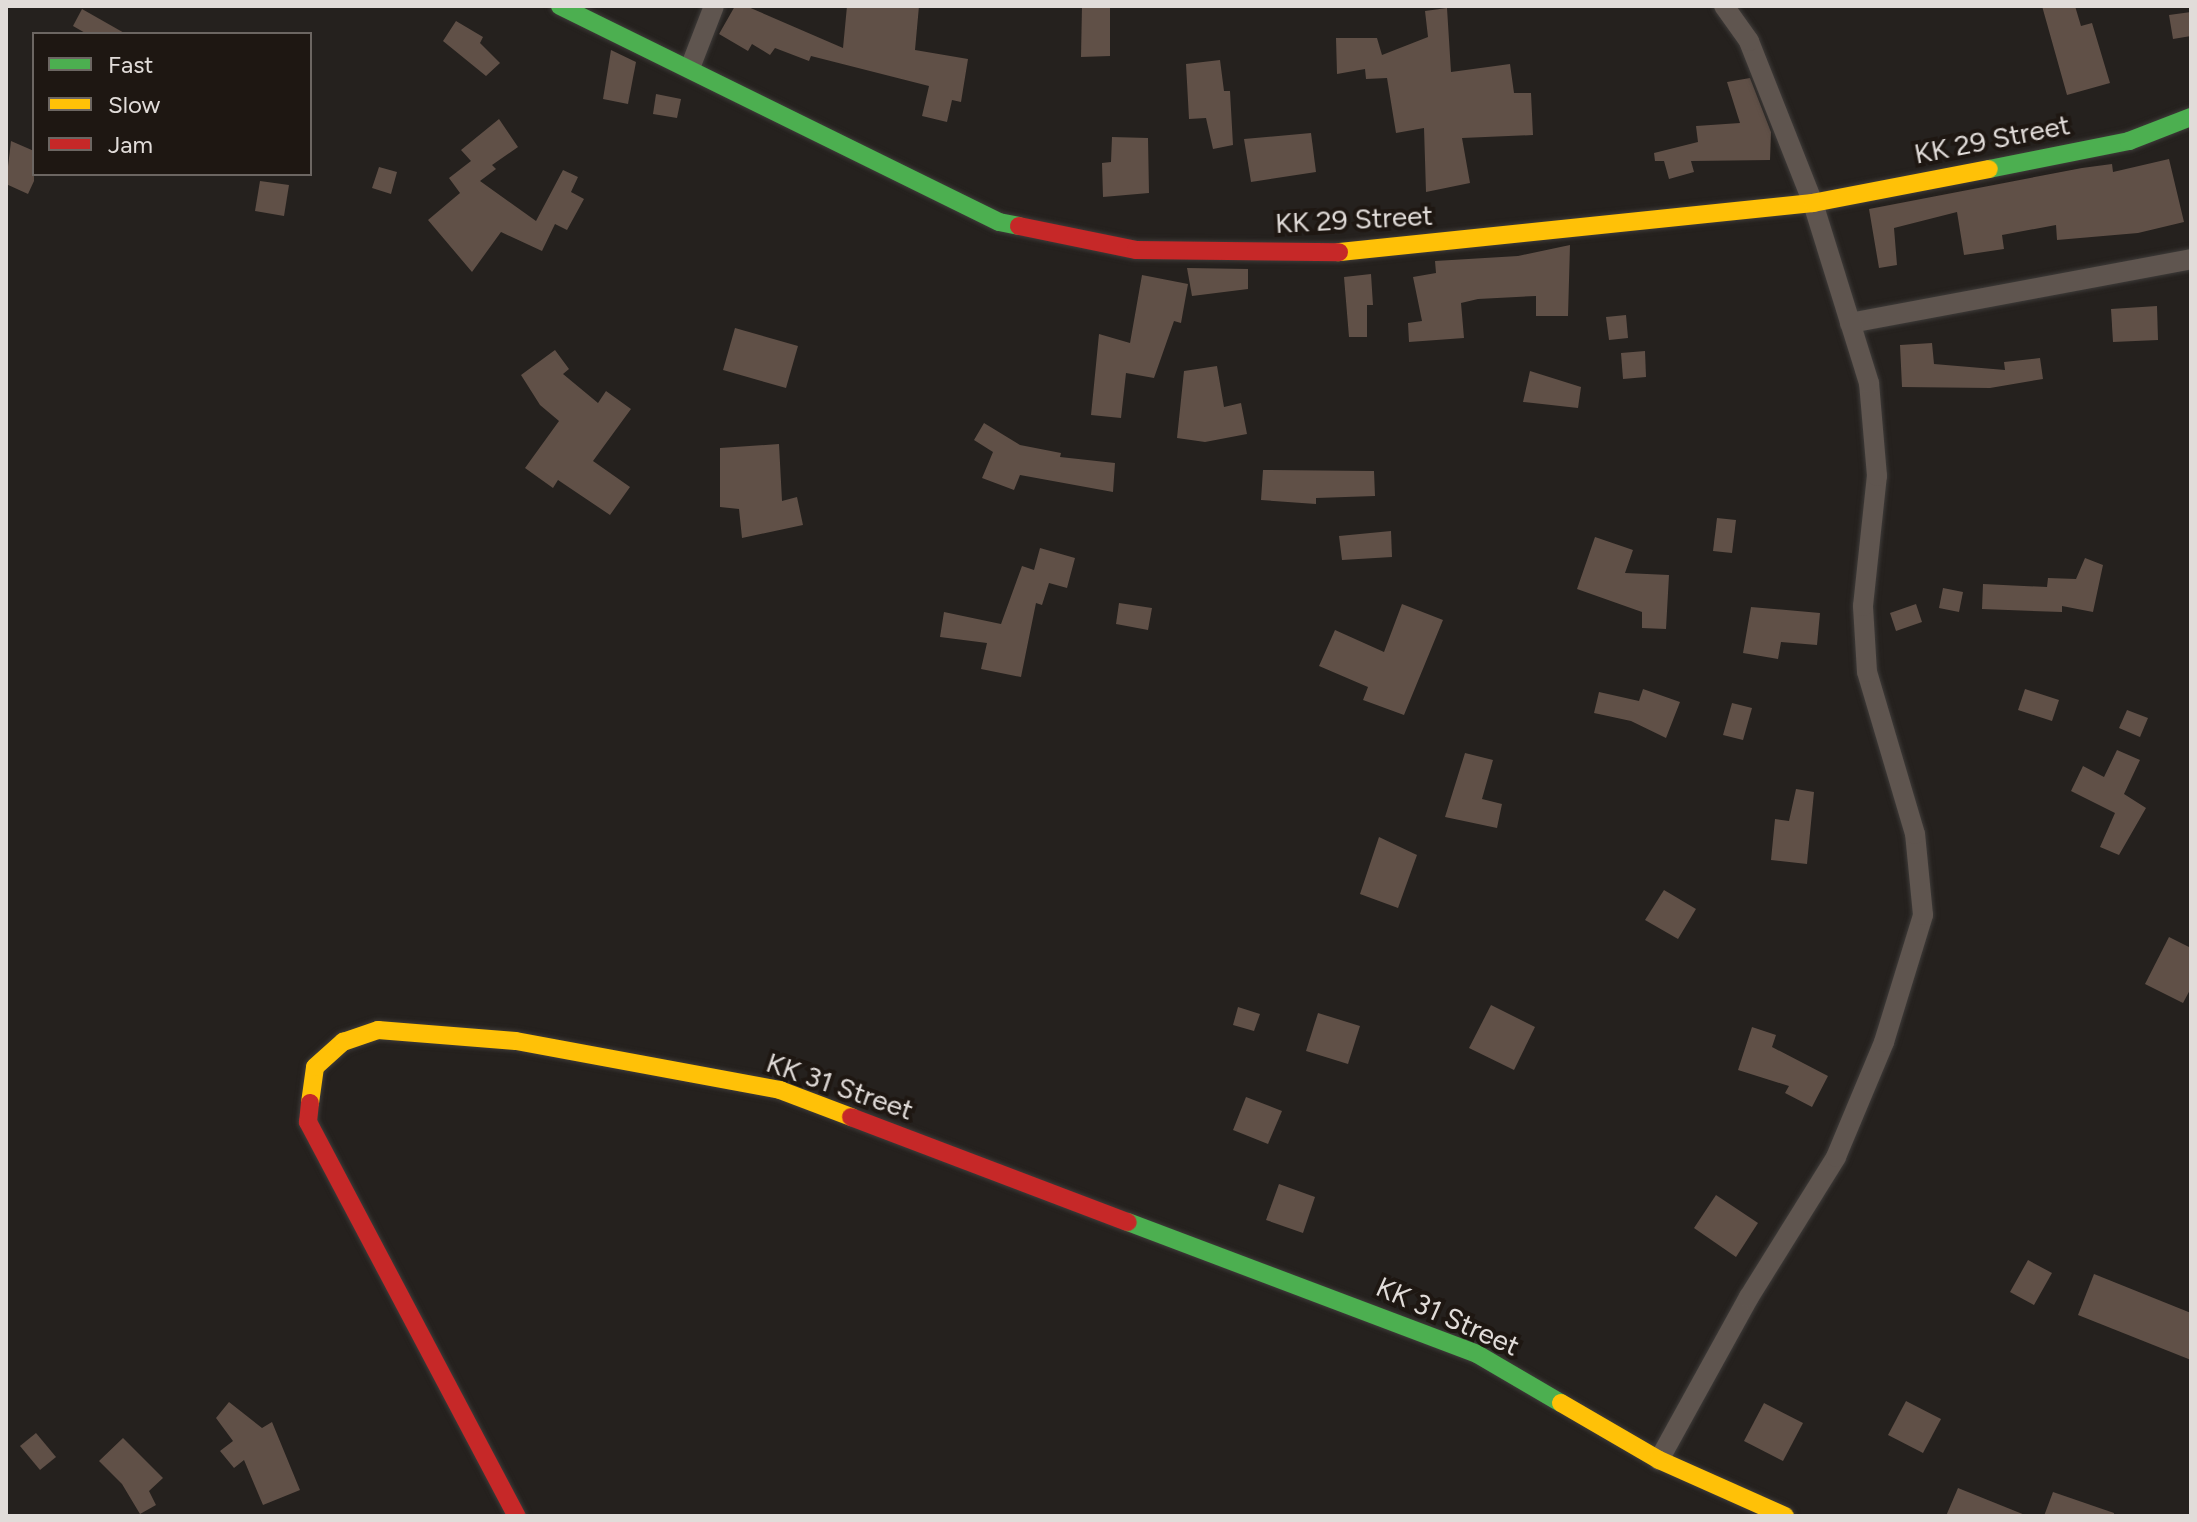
<!DOCTYPE html>
<style>
body{margin:0}
#map{position:relative;width:2197px;height:1522px;overflow:hidden;background:#25211e;font-family:Figtree,sans-serif}
div>[style]{position:absolute}
.building>*{inset:0;background:#605047}
.roads{filter:drop-shadow(0 0 2px #3e3b39) drop-shadow(0 0 2px #3e3b39)}
.street>*{height:20px;margin:-10px;padding:0 10px;transform-origin:10px;border-radius:10px;background:#5f554f}
.fast>*{height:18px;margin:-9px;padding:0 9px;transform-origin:9px;border-radius:9px;background:#4caf50}
.slow>*{height:18px;margin:-9px;padding:0 9px;transform-origin:9px;border-radius:9px;background:#ffc107}
.jam>*{height:18px;margin:-9px;padding:0 9px;transform-origin:9px;border-radius:9px;background:#c62828}
span{translate:-50% -50%;white-space:nowrap;text-align:center;line-height:1.15;-webkit-text-stroke:8px #1e1712;paint-order:stroke}
.street-label{font-size:28px;color:#e1dcd9}
.frame{position:absolute;inset:0;border:8px solid #e1dcd9;pointer-events:none}
.legend{position:absolute;left:32px;top:32px;width:280px;height:144px;box-sizing:border-box;background:#1e1712;border:2px solid #6c6662;margin:0;padding:10px 14px;list-style:none;font-size:24px;color:#e1dcd9}
.legend li{display:flex;align-items:center;gap:16px;height:40px}
.legend b{width:40px;border:2px solid #6c6662}
</style>
<div id="map">
<div class="building">
<i style="clip-path:polygon(735px 6px,746px 6px,843px 48px,847px 6px,919px 6px,915px 50px,968px 59px,961px 102px,952px 100px,947px 122px,922px 116px,929px 86px,811px 56px,809px 61px,775px 48px,770px 55px,752px 44px,748px 51px,719px 34px)"></i>
<i style="clip-path:polygon(1082px 6px,1110px 6px,1110px 56px,1081px 57px)"></i>
<i style="clip-path:polygon(2042px 6px,2075px 6px,2081px 26px,2092px 23px,2110px 83px,2067px 95px)"></i>
<i style="clip-path:polygon(1447px 8px,1451px 72px,1510px 64px,1514px 93px,1531px 93px,1533px 135px,1462px 138px,1470px 183px,1426px 192px,1424px 128px,1396px 133px,1387px 78px,1366px 79px,1365px 69px,1337px 74px,1336px 38px,1377px 38px,1382px 55px,1428px 37px,1425px 11px)"></i>
<i style="clip-path:polygon(82px 9px,126px 34px,87px 34px,73px 26px)"></i>
<i style="clip-path:polygon(2191px 12px,2191px 36px,2173px 39px,2169px 15px)"></i>
<i style="clip-path:polygon(456px 21px,483px 37px,480px 43px,500px 63px,486px 76px,443px 41px)"></i>
<i style="clip-path:polygon(611px 50px,636px 62px,628px 104px,603px 99px)"></i>
<i style="clip-path:polygon(1220px 60px,1224px 91px,1230px 91px,1233px 145px,1213px 149px,1206px 118px,1189px 119px,1186px 64px)"></i>
<i style="clip-path:polygon(1750px 78px,1771px 132px,1770px 160px,1691px 161px,1694px 172px,1669px 179px,1664px 161px,1655px 161px,1654px 153px,1698px 142px,1696px 126px,1740px 123px,1727px 82px)"></i>
<i style="clip-path:polygon(656px 94px,681px 99px,677px 118px,653px 114px)"></i>
<i style="clip-path:polygon(499px 119px,518px 147px,492px 165px,496px 169px,480px 181px,536px 221px,563px 170px,578px 177px,571px 192px,584px 199px,567px 230px,555px 224px,542px 251px,501px 232px,472px 272px,428px 220px,460px 193px,449px 178px,471px 161px,461px 150px)"></i>
<i style="clip-path:polygon(1311px 133px,1316px 172px,1251px 182px,1244px 139px)"></i>
<i style="clip-path:polygon(1112px 137px,1148px 138px,1149px 193px,1103px 197px,1102px 163px,1111px 162px)"></i>
<i style="clip-path:polygon(11px 141px,34px 151px,34px 181px,28px 194px,6px 184px)"></i>
<i style="clip-path:polygon(2169px 159px,2184px 222px,2138px 233px,2057px 240px,2056px 225px,2002px 235px,2004px 249px,1964px 255px,1957px 212px,1894px 228px,1897px 265px,1879px 268px,1869px 209px,2082px 168px,2112px 164px,2113px 172px)"></i>
<i style="clip-path:polygon(379px 167px,397px 172px,391px 194px,372px 188px)"></i>
<i style="clip-path:polygon(260px 181px,289px 185px,284px 216px,255px 211px)"></i>
<i style="clip-path:polygon(1570px 245px,1568px 316px,1536px 316px,1536px 296px,1478px 299px,1461px 303px,1464px 338px,1409px 342px,1408px 323px,1422px 321px,1413px 277px,1436px 273px,1435px 261px,1518px 256px)"></i>
<i style="clip-path:polygon(1187px 268px,1248px 269px,1248px 289px,1192px 296px)"></i>
<i style="clip-path:polygon(1371px 274px,1373px 305px,1367px 305px,1367px 337px,1349px 337px,1344px 277px)"></i>
<i style="clip-path:polygon(1142px 275px,1188px 284px,1181px 323px,1174px 321px,1154px 378px,1126px 373px,1121px 418px,1091px 415px,1099px 334px,1130px 343px)"></i>
<i style="clip-path:polygon(2157px 306px,2158px 340px,2113px 342px,2111px 309px)"></i>
<i style="clip-path:polygon(1626px 315px,1628px 338px,1609px 340px,1606px 317px)"></i>
<i style="clip-path:polygon(735px 328px,798px 346px,786px 388px,723px 370px)"></i>
<i style="clip-path:polygon(1932px 343px,1934px 364px,2005px 370px,2004px 362px,2040px 358px,2043px 379px,1990px 388px,1902px 387px,1900px 345px)"></i>
<i style="clip-path:polygon(555px 350px,569px 369px,563px 374px,598px 403px,606px 391px,631px 409px,593px 461px,630px 487px,610px 515px,558px 480px,553px 488px,525px 468px,559px 421px,540px 405px,521px 375px)"></i>
<i style="clip-path:polygon(1645px 351px,1646px 377px,1623px 379px,1621px 353px)"></i>
<i style="clip-path:polygon(1217px 366px,1224px 407px,1241px 403px,1247px 434px,1205px 442px,1177px 438px,1184px 371px)"></i>
<i style="clip-path:polygon(1530px 371px,1581px 387px,1578px 408px,1523px 402px)"></i>
<i style="clip-path:polygon(984px 423px,1020px 445px,1061px 453px,1060px 457px,1115px 463px,1113px 492px,1020px 475px,1014px 490px,982px 478px,993px 452px,974px 440px)"></i>
<i style="clip-path:polygon(779px 444px,782px 501px,797px 497px,803px 525px,742px 538px,739px 509px,720px 507px,720px 448px)"></i>
<i style="clip-path:polygon(1263px 470px,1374px 471px,1375px 496px,1316px 498px,1316px 504px,1261px 500px)"></i>
<i style="clip-path:polygon(1717px 518px,1736px 520px,1732px 553px,1713px 551px)"></i>
<i style="clip-path:polygon(1391px 531px,1392px 557px,1342px 560px,1339px 536px)"></i>
<i style="clip-path:polygon(1595px 537px,1633px 550px,1625px 573px,1669px 575px,1666px 629px,1642px 628px,1642px 612px,1577px 589px)"></i>
<i style="clip-path:polygon(1040px 548px,1075px 558px,1067px 588px,1049px 583px,1042px 605px,1036px 603px,1021px 677px,981px 669px,987px 643px,940px 637px,944px 612px,1001px 624px,1022px 566px,1034px 570px)"></i>
<i style="clip-path:polygon(2085px 558px,2103px 565px,2093px 612px,2062px 606px,2062px 612px,1982px 609px,1983px 584px,2047px 587px,2048px 578px,2076px 579px)"></i>
<i style="clip-path:polygon(1943px 588px,1963px 592px,1959px 612px,1939px 608px)"></i>
<i style="clip-path:polygon(1119px 603px,1152px 608px,1148px 630px,1116px 624px)"></i>
<i style="clip-path:polygon(1402px 604px,1443px 620px,1404px 715px,1363px 700px,1368px 687px,1319px 666px,1335px 630px,1384px 652px)"></i>
<i style="clip-path:polygon(1916px 604px,1922px 622px,1896px 631px,1890px 613px)"></i>
<i style="clip-path:polygon(1751px 607px,1820px 613px,1817px 645px,1781px 642px,1778px 659px,1743px 653px)"></i>
<i style="clip-path:polygon(1643px 689px,1680px 702px,1666px 738px,1631px 721px,1594px 713px,1599px 692px,1639px 701px)"></i>
<i style="clip-path:polygon(2025px 689px,2059px 700px,2052px 721px,2018px 710px)"></i>
<i style="clip-path:polygon(1732px 703px,1752px 708px,1743px 740px,1723px 735px)"></i>
<i style="clip-path:polygon(2127px 710px,2148px 718px,2140px 737px,2119px 728px)"></i>
<i style="clip-path:polygon(2117px 750px,2140px 760px,2124px 794px,2146px 808px,2119px 855px,2100px 847px,2115px 813px,2071px 791px,2083px 766px,2104px 777px)"></i>
<i style="clip-path:polygon(1465px 753px,1493px 760px,1482px 799px,1502px 804px,1497px 828px,1445px 817px)"></i>
<i style="clip-path:polygon(1796px 789px,1814px 792px,1807px 864px,1771px 860px,1775px 819px,1789px 821px)"></i>
<i style="clip-path:polygon(1379px 837px,1417px 855px,1398px 908px,1360px 894px)"></i>
<i style="clip-path:polygon(1664px 890px,1696px 909px,1678px 939px,1645px 920px)"></i>
<i style="clip-path:polygon(2169px 937px,2191px 948px,2191px 988px,2183px 1003px,2145px 984px)"></i>
<i style="clip-path:polygon(1491px 1005px,1535px 1027px,1514px 1070px,1469px 1048px)"></i>
<i style="clip-path:polygon(1238px 1007px,1260px 1014px,1254px 1031px,1233px 1025px)"></i>
<i style="clip-path:polygon(1318px 1013px,1360px 1026px,1348px 1064px,1306px 1051px)"></i>
<i style="clip-path:polygon(1752px 1027px,1776px 1035px,1772px 1047px,1828px 1076px,1812px 1107px,1785px 1093px,1789px 1086px,1738px 1070px)"></i>
<i style="clip-path:polygon(1246px 1097px,1282px 1111px,1268px 1144px,1233px 1130px)"></i>
<i style="clip-path:polygon(1279px 1184px,1315px 1197px,1303px 1233px,1266px 1220px)"></i>
<i style="clip-path:polygon(1716px 1195px,1758px 1223px,1736px 1257px,1694px 1228px)"></i>
<i style="clip-path:polygon(2028px 1260px,2052px 1273px,2034px 1305px,2010px 1292px)"></i>
<i style="clip-path:polygon(2094px 1274px,2191px 1313px,2191px 1360px,2078px 1315px)"></i>
<i style="clip-path:polygon(1906px 1401px,1941px 1419px,1923px 1453px,1888px 1435px)"></i>
<i style="clip-path:polygon(229px 1402px,262px 1428px,272px 1422px,300px 1490px,263px 1505px,244px 1460px,234px 1468px,220px 1451px,233px 1441px,216px 1418px)"></i>
<i style="clip-path:polygon(1764px 1403px,1803px 1423px,1783px 1461px,1744px 1441px)"></i>
<i style="clip-path:polygon(36px 1433px,56px 1457px,40px 1470px,20px 1446px)"></i>
<i style="clip-path:polygon(123px 1438px,163px 1478px,149px 1491px,156px 1505px,140px 1514px,122px 1484px,99px 1461px)"></i>
<i style="clip-path:polygon(1958px 1488px,2025px 1515px,2025px 1516px,1946px 1516px)"></i>
<i style="clip-path:polygon(2053px 1492px,2114px 1513px,2114px 1516px,2044px 1516px)"></i>
</div>
<div class="roads">
<div class="street">
<i style="left:690px;top:68px;width:66px;rotate:-68.8deg"></i>
<i style="left:1850px;top:323px;width:347px;rotate:-10.6deg"></i>
<i style="left:1659px;top:1460px;width:186px;rotate:-61.1deg"></i>
<i style="left:1749px;top:1297px;width:165px;rotate:-58.1deg"></i>
<i style="left:1836px;top:1157px;width:125px;rotate:-67.3deg"></i>
<i style="left:1884px;top:1042px;width:133px;rotate:-72.9deg"></i>
<i style="left:1923px;top:915px;width:81px;rotate:-95.6deg"></i>
<i style="left:1915px;top:834px;width:169px;rotate:-106.5deg"></i>
<i style="left:1867px;top:672px;width:66px;rotate:-93.5deg"></i>
<i style="left:1863px;top:606px;width:131px;rotate:-83.9deg"></i>
<i style="left:1877px;top:476px;width:93px;rotate:-94.9deg"></i>
<i style="left:1869px;top:383px;width:189px;rotate:-107.3deg"></i>
<i style="left:1813px;top:203px;width:174px;rotate:-111.6deg"></i>
<i style="left:1749px;top:41px;width:43px;rotate:-125.5deg"></i>
</div>
<div class="fast">
<i style="left:560px;top:6px;width:489px;rotate:26.2deg"></i>
<i style="left:999px;top:222px;width:20px;rotate:11deg"></i>
<i style="left:1989px;top:169px;width:143px;rotate:-11.3deg"></i>
<i style="left:2129px;top:141px;width:66px;rotate:-21.2deg"></i>
<i style="left:1128px;top:1222px;width:373px;rotate:20.7deg"></i>
<i style="left:1477px;top:1354px;width:97px;rotate:30.3deg"></i>
</div>
<div class="slow">
<i style="left:1339px;top:252px;width:477px;rotate:-5.9deg"></i>
<i style="left:1813px;top:203px;width:179px;rotate:-10.9deg"></i>
<i style="left:310px;top:1103px;width:36px;rotate:-82deg"></i>
<i style="left:315px;top:1067px;width:38px;rotate:-42deg"></i>
<i style="left:343px;top:1042px;width:37px;rotate:-19deg"></i>
<i style="left:378px;top:1030px;width:138px;rotate:4.6deg"></i>
<i style="left:516px;top:1041px;width:269px;rotate:10.5deg"></i>
<i style="left:780px;top:1090px;width:76px;rotate:20.8deg"></i>
<i style="left:1561px;top:1403px;width:113px;rotate:30.2deg"></i>
<i style="left:1659px;top:1460px;width:138px;rotate:24deg"></i>
</div>
<div class="jam">
<i style="left:1019px;top:226px;width:119px;rotate:11.6deg"></i>
<i style="left:1136px;top:250px;width:203px;rotate:0.6deg"></i>
<i style="left:310px;top:1103px;width:19px;rotate:96deg"></i>
<i style="left:308px;top:1122px;width:446px;rotate:62.1deg"></i>
<i style="left:851px;top:1117px;width:296px;rotate:20.8deg"></i>
</div>
</div>
<div class="street-label">
<span style="left:1992px;top:139px;rotate:-11deg">KK 29 Street</span>
<span style="left:1354px;top:219px;rotate:-3deg">KK 29 Street</span>
<span style="left:840px;top:1086px;rotate:19deg">KK 31 Street</span>
<span style="left:1448px;top:1316px;rotate:24deg">KK 31 Street</span>
</div>
<div class="frame"></div>
<ul class="legend">
<li><b style="height:10px;background:#4caf50"></b>Fast</li>
<li><b style="height:10px;background:#ffc107"></b>Slow</li>
<li><b style="height:10px;background:#c62828"></b>Jam</li>
</ul>
</div>
